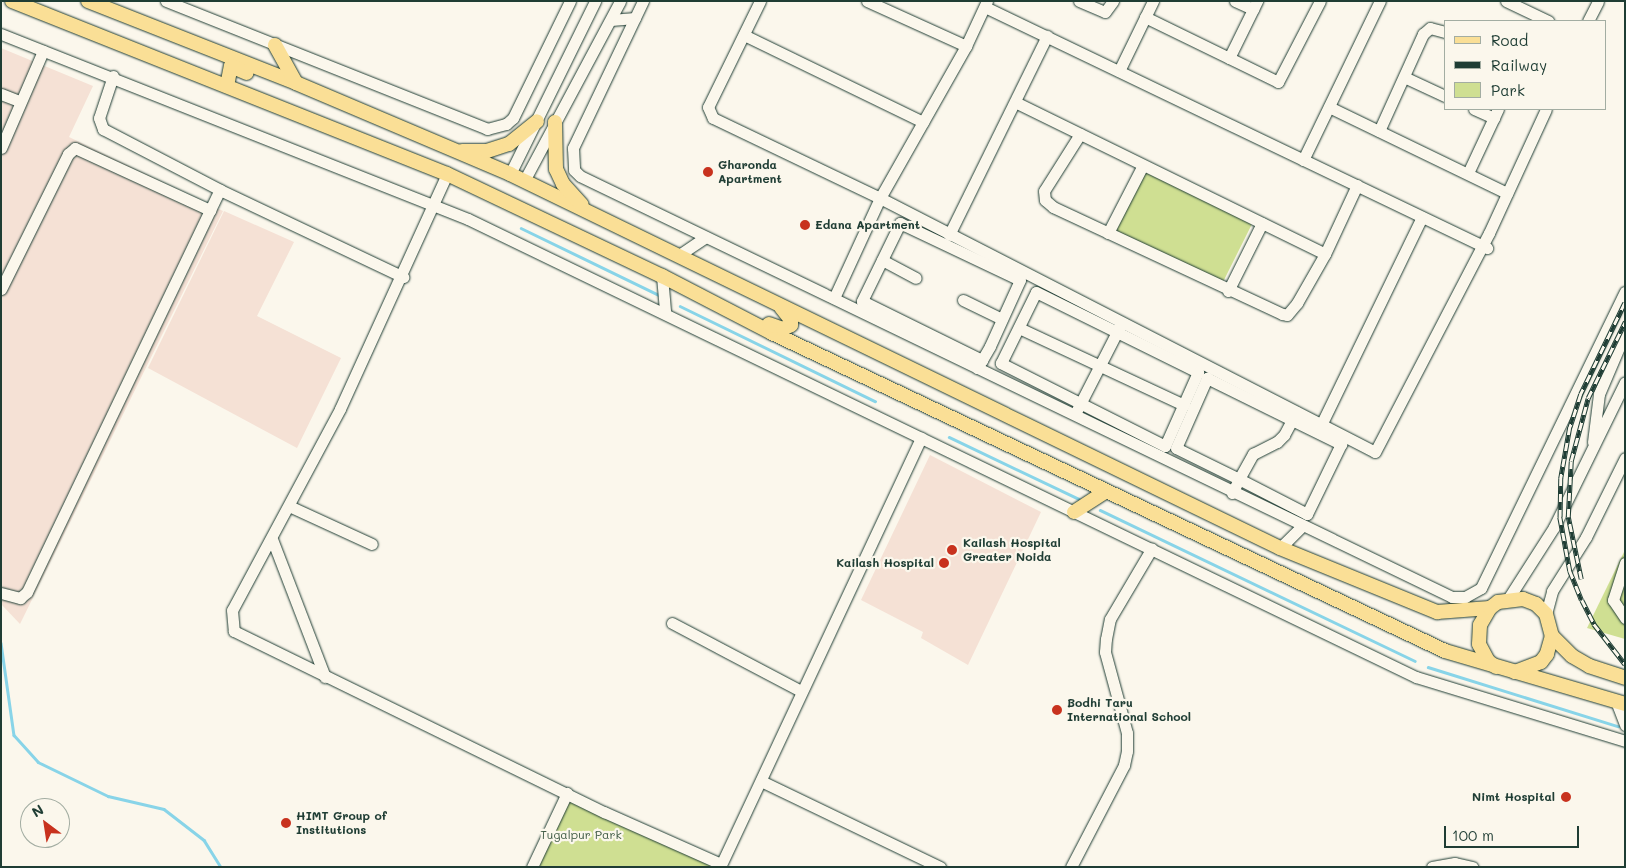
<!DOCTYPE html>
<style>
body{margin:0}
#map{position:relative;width:1626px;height:868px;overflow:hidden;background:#fbf7ec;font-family:Mali,sans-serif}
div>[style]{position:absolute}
.built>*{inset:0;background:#f5e1d5}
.green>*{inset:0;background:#cfdf92}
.stream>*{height:2.5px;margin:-1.25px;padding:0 1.25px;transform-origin:1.25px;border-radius:1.25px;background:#88d4e8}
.roads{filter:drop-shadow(0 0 1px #1f3d34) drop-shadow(0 0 1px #1f3d34)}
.minor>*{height:11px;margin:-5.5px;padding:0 5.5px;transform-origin:5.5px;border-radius:5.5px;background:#fbf7ec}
.major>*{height:14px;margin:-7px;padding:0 7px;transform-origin:7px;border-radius:7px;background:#fadf96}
.rail>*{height:4.5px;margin-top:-2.25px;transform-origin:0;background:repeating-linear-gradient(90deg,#fbf7ec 0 8px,#1f3d34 0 16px);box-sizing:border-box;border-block:1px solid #1f3d34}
.dots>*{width:14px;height:14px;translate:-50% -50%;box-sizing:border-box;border:2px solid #fbf7ec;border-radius:50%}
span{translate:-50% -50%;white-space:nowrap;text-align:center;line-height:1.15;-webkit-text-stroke:4.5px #fbf7ec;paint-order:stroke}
.poi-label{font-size:12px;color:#1f3d34;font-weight:700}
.left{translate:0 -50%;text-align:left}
.right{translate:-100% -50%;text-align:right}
.park-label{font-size:12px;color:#425d47}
.frame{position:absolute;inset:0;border:2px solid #1f3d34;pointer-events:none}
.legend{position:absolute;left:1444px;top:20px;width:162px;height:90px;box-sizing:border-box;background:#fbf7ec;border:1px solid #a3ada2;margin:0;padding:6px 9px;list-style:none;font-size:15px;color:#1f3d34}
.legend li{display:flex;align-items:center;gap:10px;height:25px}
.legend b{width:25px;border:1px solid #a3ada2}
.north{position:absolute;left:20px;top:798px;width:50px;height:50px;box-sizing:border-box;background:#fbf7ec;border:1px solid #a3ada2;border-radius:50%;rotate:329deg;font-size:14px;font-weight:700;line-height:20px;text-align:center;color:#1f3d34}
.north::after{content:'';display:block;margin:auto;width:18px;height:22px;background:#c8321e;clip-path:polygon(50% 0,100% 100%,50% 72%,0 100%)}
.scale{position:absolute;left:1444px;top:826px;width:135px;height:22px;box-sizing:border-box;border:2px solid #1f3d34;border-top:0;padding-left:6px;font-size:15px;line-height:18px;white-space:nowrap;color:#1f3d34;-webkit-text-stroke:4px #fbf7ec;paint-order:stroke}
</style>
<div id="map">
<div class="built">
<i style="clip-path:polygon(1px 48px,93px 86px,69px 137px,223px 211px,20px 624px,1px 604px,1px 281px,58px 162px,1px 278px)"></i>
<i style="clip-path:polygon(224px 211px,294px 242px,257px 316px,341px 358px,297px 448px,148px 368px)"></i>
<i style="clip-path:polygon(930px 455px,1041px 512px,968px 665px,921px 638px,923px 632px,861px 600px)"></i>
</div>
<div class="green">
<i style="clip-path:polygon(1146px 171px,1252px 224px,1223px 282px,1115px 231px)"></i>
<i style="clip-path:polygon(1625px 550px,1625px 639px,1587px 628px)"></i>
<i style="clip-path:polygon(567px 793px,720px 867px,532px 867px)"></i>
</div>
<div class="stream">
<i style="left:521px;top:228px;width:156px;rotate:25.9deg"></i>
<i style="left:680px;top:306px;width:217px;rotate:26deg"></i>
<i style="left:949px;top:437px;width:144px;rotate:25.5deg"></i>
<i style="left:1100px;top:510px;width:349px;rotate:25.6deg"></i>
<i style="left:1px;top:643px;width:93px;rotate:82deg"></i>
<i style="left:14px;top:735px;width:36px;rotate:48deg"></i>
<i style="left:38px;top:762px;width:78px;rotate:25.9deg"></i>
<i style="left:108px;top:796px;width:57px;rotate:13.1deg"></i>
<i style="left:164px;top:809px;width:51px;rotate:37.8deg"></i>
<i style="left:204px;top:840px;width:32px;rotate:58deg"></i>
<i style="left:1428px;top:667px;width:199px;rotate:17.3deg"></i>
</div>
<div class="roads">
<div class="minor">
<i style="left:166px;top:1px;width:346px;rotate:21.7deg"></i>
<i style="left:487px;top:129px;width:20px;rotate:-15deg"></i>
<i style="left:506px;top:124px;width:9px;rotate:-41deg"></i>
<i style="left:513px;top:118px;width:130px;rotate:-64deg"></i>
<i style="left:643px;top:1px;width:163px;rotate:115.5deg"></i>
<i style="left:573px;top:148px;width:22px;rotate:87deg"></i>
<i style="left:574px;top:170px;width:8px;rotate:45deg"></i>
<i style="left:580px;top:176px;width:968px;rotate:25.77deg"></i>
<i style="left:1452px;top:597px;width:13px"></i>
<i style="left:1465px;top:597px;width:18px;rotate:-29deg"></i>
<i style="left:1481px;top:588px;width:329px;rotate:-64.1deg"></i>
<i style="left:760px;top:1px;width:118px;rotate:116.1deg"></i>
<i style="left:708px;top:107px;width:12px;rotate:66deg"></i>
<i style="left:713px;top:118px;width:185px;rotate:25.6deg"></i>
<i style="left:880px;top:198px;width:556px;rotate:27.16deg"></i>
<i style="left:1375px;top:452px;width:247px;rotate:-62.5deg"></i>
<i style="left:1489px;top:233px;width:136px;rotate:-65.3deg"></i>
<i style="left:867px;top:1px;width:109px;rotate:24.4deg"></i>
<i style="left:1079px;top:1px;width:28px;rotate:23deg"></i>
<i style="left:1105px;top:12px;width:14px;rotate:-54deg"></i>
<i style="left:1235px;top:1px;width:20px;rotate:24deg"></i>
<i style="left:1506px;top:1px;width:47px;rotate:25.5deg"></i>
<i style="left:985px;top:7px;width:557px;rotate:25.64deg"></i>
<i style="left:1145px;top:17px;width:148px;rotate:26deg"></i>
<i style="left:1278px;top:82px;width:91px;rotate:-62.6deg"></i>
<i style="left:611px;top:20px;width:24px;rotate:-5deg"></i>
<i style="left:1588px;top:21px;width:22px;rotate:-63deg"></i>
<i style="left:1px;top:34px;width:502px;rotate:21.61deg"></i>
<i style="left:468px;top:219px;width:1053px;rotate:25.79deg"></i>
<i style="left:1416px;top:677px;width:219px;rotate:17deg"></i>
<i style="left:744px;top:35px;width:199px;rotate:25.9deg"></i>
<i style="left:1229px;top:58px;width:64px;rotate:-63.8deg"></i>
<i style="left:1119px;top:71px;width:78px;rotate:-64.1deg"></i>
<i style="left:113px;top:76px;width:44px;rotate:108.4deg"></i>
<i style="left:99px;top:118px;width:12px;rotate:70deg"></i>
<i style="left:103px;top:129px;width:132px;rotate:27.5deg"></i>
<i style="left:220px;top:190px;width:203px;rotate:25.4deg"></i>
<i style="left:1404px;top:77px;width:45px;rotate:24.9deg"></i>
<i style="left:1px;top:94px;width:19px;rotate:21deg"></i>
<i style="left:1015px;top:102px;width:345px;rotate:26.1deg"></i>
<i style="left:1329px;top:107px;width:198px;rotate:25.8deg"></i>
<i style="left:1474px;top:109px;width:22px;rotate:24deg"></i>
<i style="left:1379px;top:131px;width:107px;rotate:-65.6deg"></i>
<i style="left:1423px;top:34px;width:9px;rotate:-41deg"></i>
<i style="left:1430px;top:28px;width:16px;rotate:15deg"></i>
<i style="left:1080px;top:134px;width:67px;rotate:122.3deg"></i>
<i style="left:1044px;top:191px;width:9px;rotate:84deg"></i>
<i style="left:1045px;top:200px;width:11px;rotate:41deg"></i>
<i style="left:1053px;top:207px;width:253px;rotate:25deg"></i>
<i style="left:1282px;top:314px;width:5px;rotate:11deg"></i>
<i style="left:1287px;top:315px;width:16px;rotate:-50deg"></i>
<i style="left:1297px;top:303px;width:56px;rotate:-60.3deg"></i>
<i style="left:1325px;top:254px;width:76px;rotate:-65.1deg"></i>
<i style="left:1px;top:148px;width:106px;rotate:-66.6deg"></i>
<i style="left:1303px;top:160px;width:177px;rotate:-64.2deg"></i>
<i style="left:1468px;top:173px;width:71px;rotate:-64.9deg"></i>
<i style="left:447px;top:174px;width:258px;rotate:114.5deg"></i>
<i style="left:340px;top:409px;width:228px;rotate:118.2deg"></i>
<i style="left:232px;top:610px;width:21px;rotate:85deg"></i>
<i style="left:234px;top:631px;width:412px;rotate:26.1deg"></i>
<i style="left:604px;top:812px;width:128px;rotate:24deg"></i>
<i style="left:510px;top:174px;width:193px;rotate:-63.8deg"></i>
<i style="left:524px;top:181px;width:204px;rotate:-61.9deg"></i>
<i style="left:1108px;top:233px;width:76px;rotate:-62.8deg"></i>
<i style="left:949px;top:235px;width:222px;rotate:-63.8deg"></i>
<i style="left:679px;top:255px;width:32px;rotate:-34deg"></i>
<i style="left:882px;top:260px;width:38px;rotate:28deg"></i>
<i style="left:662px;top:276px;width:37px;rotate:85deg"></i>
<i style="left:1px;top:289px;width:151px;rotate:-63.6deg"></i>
<i style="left:68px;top:154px;width:9px;rotate:-41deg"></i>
<i style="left:75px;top:148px;width:149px;rotate:24.7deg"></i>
<i style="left:1228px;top:291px;width:76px;rotate:-63.4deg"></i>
<i style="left:1036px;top:292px;width:181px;rotate:26.3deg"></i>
<i style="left:1198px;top:372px;width:81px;rotate:114deg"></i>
<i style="left:1165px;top:446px;width:184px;rotate:-153.2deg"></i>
<i style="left:1001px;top:363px;width:79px;rotate:-63.8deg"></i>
<i style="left:834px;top:298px;width:110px;rotate:-65.3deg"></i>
<i style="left:880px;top:198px;width:175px;rotate:-60.5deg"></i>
<i style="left:966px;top:46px;width:50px;rotate:-65deg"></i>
<i style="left:963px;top:300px;width:43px;rotate:26deg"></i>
<i style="left:1019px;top:328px;width:182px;rotate:25deg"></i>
<i style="left:977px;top:368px;width:9px;rotate:-58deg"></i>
<i style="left:982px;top:360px;width:16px;rotate:-60deg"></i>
<i style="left:990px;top:346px;width:72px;rotate:-65.6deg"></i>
<i style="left:1020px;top:280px;width:133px;rotate:-154.6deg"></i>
<i style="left:900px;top:223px;width:87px;rotate:116deg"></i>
<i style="left:862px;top:301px;width:134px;rotate:26.2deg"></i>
<i style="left:1077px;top:410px;width:97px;rotate:-62.9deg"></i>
<i style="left:1321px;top:425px;width:231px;rotate:-64.1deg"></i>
<i style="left:1593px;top:442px;width:48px;rotate:-82.9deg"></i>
<i style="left:1599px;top:394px;width:66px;rotate:-66.9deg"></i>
<i style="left:1232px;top:493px;width:16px;rotate:-63deg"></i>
<i style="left:1239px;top:479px;width:70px;rotate:-153.8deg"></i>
<i style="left:1176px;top:448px;width:77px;rotate:-66.1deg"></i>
<i style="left:1207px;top:378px;width:95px;rotate:26.3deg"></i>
<i style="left:1292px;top:420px;width:55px;rotate:26.1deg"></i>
<i style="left:1341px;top:444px;width:78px;rotate:115.9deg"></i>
<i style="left:1307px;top:514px;width:76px;rotate:-152.8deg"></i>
<i style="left:1239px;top:479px;width:29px;rotate:-61deg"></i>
<i style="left:1253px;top:454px;width:27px;rotate:-27deg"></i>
<i style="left:1277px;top:442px;width:10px;rotate:-45deg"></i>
<i style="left:1284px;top:435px;width:17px;rotate:-62deg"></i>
<i style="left:1292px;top:420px;width:9px;rotate:-63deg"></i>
<i style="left:289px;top:506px;width:91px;rotate:24.6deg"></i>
<i style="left:272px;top:539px;width:148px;rotate:69deg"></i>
<i style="left:1280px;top:548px;width:30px;rotate:-45deg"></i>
<i style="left:1625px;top:563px;width:39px;rotate:108deg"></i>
<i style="left:1613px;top:600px;width:22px;rotate:56deg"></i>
<i style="left:1px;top:593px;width:20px;rotate:15deg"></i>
<i style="left:20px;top:598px;width:9px;rotate:-41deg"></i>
<i style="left:27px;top:592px;width:446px;rotate:-64.4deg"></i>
<i style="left:1508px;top:599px;width:85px;rotate:-57.4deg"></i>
<i style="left:1554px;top:527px;width:161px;rotate:-63.9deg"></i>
<i style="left:1546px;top:614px;width:24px;rotate:-75deg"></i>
<i style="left:1552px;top:591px;width:64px;rotate:-57.8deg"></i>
<i style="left:1586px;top:537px;width:88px;rotate:-63.7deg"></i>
<i style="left:672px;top:623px;width:146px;rotate:27.8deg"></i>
<i style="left:1616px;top:701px;width:26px;rotate:69deg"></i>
<i style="left:761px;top:781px;width:199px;rotate:25.7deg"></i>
<i style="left:532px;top:867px;width:82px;rotate:-64.7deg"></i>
<i style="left:720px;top:867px;width:474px;rotate:-64.9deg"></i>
<i style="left:1071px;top:867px;width:115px;rotate:-62.5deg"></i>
<i style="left:1124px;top:765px;width:14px;rotate:-78deg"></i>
<i style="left:1127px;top:751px;width:18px;rotate:-90deg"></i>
<i style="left:1127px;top:733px;width:84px;rotate:-105.2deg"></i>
<i style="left:1105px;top:652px;width:13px;rotate:-86deg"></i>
<i style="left:1106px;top:639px;width:20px;rotate:-79deg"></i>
<i style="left:1110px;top:619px;width:82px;rotate:-59.4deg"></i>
<i style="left:1432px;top:867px;width:23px;rotate:-10deg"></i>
<i style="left:1455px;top:863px;width:18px;rotate:13deg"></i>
</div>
<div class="major">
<i style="left:12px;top:1px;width:468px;rotate:21.7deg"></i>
<i style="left:447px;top:174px;width:238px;rotate:25.4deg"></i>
<i style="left:662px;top:276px;width:124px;rotate:27.4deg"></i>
<i style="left:772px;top:333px;width:744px;rotate:25.29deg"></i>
<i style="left:1445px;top:651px;width:188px;rotate:16.4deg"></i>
<i style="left:88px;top:1px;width:224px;rotate:21.5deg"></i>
<i style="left:296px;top:83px;width:233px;rotate:23deg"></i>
<i style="left:510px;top:174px;width:856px;rotate:25.91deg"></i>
<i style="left:1280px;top:548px;width:170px;rotate:22.2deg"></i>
<i style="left:1437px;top:612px;width:53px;rotate:-4.3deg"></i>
<i style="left:275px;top:45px;width:43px;rotate:61.1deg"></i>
<i style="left:227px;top:86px;width:20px;rotate:-79deg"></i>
<i style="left:231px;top:66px;width:17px;rotate:24deg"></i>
<i style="left:555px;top:122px;width:47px;rotate:88.8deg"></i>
<i style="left:556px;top:169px;width:17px;rotate:65deg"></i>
<i style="left:563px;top:184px;width:28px;rotate:48deg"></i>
<i style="left:462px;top:151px;width:25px"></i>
<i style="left:487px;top:151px;width:23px;rotate:-18deg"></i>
<i style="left:509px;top:144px;width:36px;rotate:-39deg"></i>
<i style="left:769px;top:324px;width:15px;rotate:20deg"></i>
<i style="left:783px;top:329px;width:9px;rotate:-27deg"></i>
<i style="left:791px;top:325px;width:5px;rotate:-90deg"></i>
<i style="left:791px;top:320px;width:16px;rotate:-128deg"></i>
<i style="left:1074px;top:512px;width:37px;rotate:-33deg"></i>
<i style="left:1552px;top:636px;width:28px;rotate:45deg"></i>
<i style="left:1572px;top:656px;width:20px;rotate:30deg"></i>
<i style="left:1589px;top:666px;width:38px;rotate:18deg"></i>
<i style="left:1496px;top:667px;width:10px;rotate:-143deg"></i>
<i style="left:1488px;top:661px;width:19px;rotate:-118deg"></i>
<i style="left:1479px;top:644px;width:19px;rotate:-87deg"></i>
<i style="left:1480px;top:625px;width:20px;rotate:-60deg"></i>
<i style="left:1490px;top:608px;width:10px;rotate:-37deg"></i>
<i style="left:1498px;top:602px;width:25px;rotate:-7deg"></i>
<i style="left:1523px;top:599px;width:14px;rotate:21deg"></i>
<i style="left:1536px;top:604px;width:14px;rotate:45deg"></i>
<i style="left:1546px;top:614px;width:23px;rotate:75deg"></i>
<i style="left:1552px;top:636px;width:19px;rotate:106deg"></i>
<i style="left:1547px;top:654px;width:10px;rotate:127deg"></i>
<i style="left:1541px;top:662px;width:28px;rotate:159deg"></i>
</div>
</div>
<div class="rail">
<i style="left:1625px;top:303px;width:101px;rotate:115.8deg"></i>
<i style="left:1581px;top:394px;width:35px;rotate:108deg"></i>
<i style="left:1570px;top:427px;width:52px;rotate:100deg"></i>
<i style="left:1561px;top:478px;width:39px;rotate:91deg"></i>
<i style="left:1560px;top:517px;width:55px;rotate:79.5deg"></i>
<i style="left:1570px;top:571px;width:31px;rotate:68deg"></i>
<i style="left:1582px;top:600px;width:27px;rotate:63deg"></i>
<i style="left:1594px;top:624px;width:51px;rotate:52.2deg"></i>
<i style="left:1581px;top:579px;width:63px;rotate:-101.8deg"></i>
<i style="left:1568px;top:517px;width:56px;rotate:-86.9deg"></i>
<i style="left:1571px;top:461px;width:65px;rotate:-74.9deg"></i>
<i style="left:1588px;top:398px;width:85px;rotate:-64deg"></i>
</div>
<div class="dots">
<i style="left:708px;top:172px;background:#c8321e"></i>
<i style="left:805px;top:225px;background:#c8321e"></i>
<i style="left:952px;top:550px;background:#c8321e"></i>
<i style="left:944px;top:563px;background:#c8321e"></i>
<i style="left:1057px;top:710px;background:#c8321e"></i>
<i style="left:1566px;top:797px;background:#c8321e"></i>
<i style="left:286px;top:823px;background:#c8321e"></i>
</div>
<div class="poi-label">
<span class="left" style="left:718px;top:172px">Gharonda<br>Apartment</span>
<span class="left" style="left:815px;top:225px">Edana Apartment</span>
<span class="left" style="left:963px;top:550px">Kailash Hospital<br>Greater Noida</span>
<span class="right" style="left:934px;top:563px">Kailash Hospital</span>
<span class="left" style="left:1067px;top:710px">Bodhi Taru<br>International School</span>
<span class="right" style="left:1555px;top:797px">Nimt Hospital</span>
<span class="left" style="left:296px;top:823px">HIMT Group of<br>Institutions</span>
</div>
<div class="park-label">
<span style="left:581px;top:835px">Tugalpur Park</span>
</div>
<div class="frame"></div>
<ul class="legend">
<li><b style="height:6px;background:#fadf96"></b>Road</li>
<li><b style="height:6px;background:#1f3d34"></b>Railway</li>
<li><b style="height:14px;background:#cfdf92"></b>Park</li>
</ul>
<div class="north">N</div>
<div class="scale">100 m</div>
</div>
